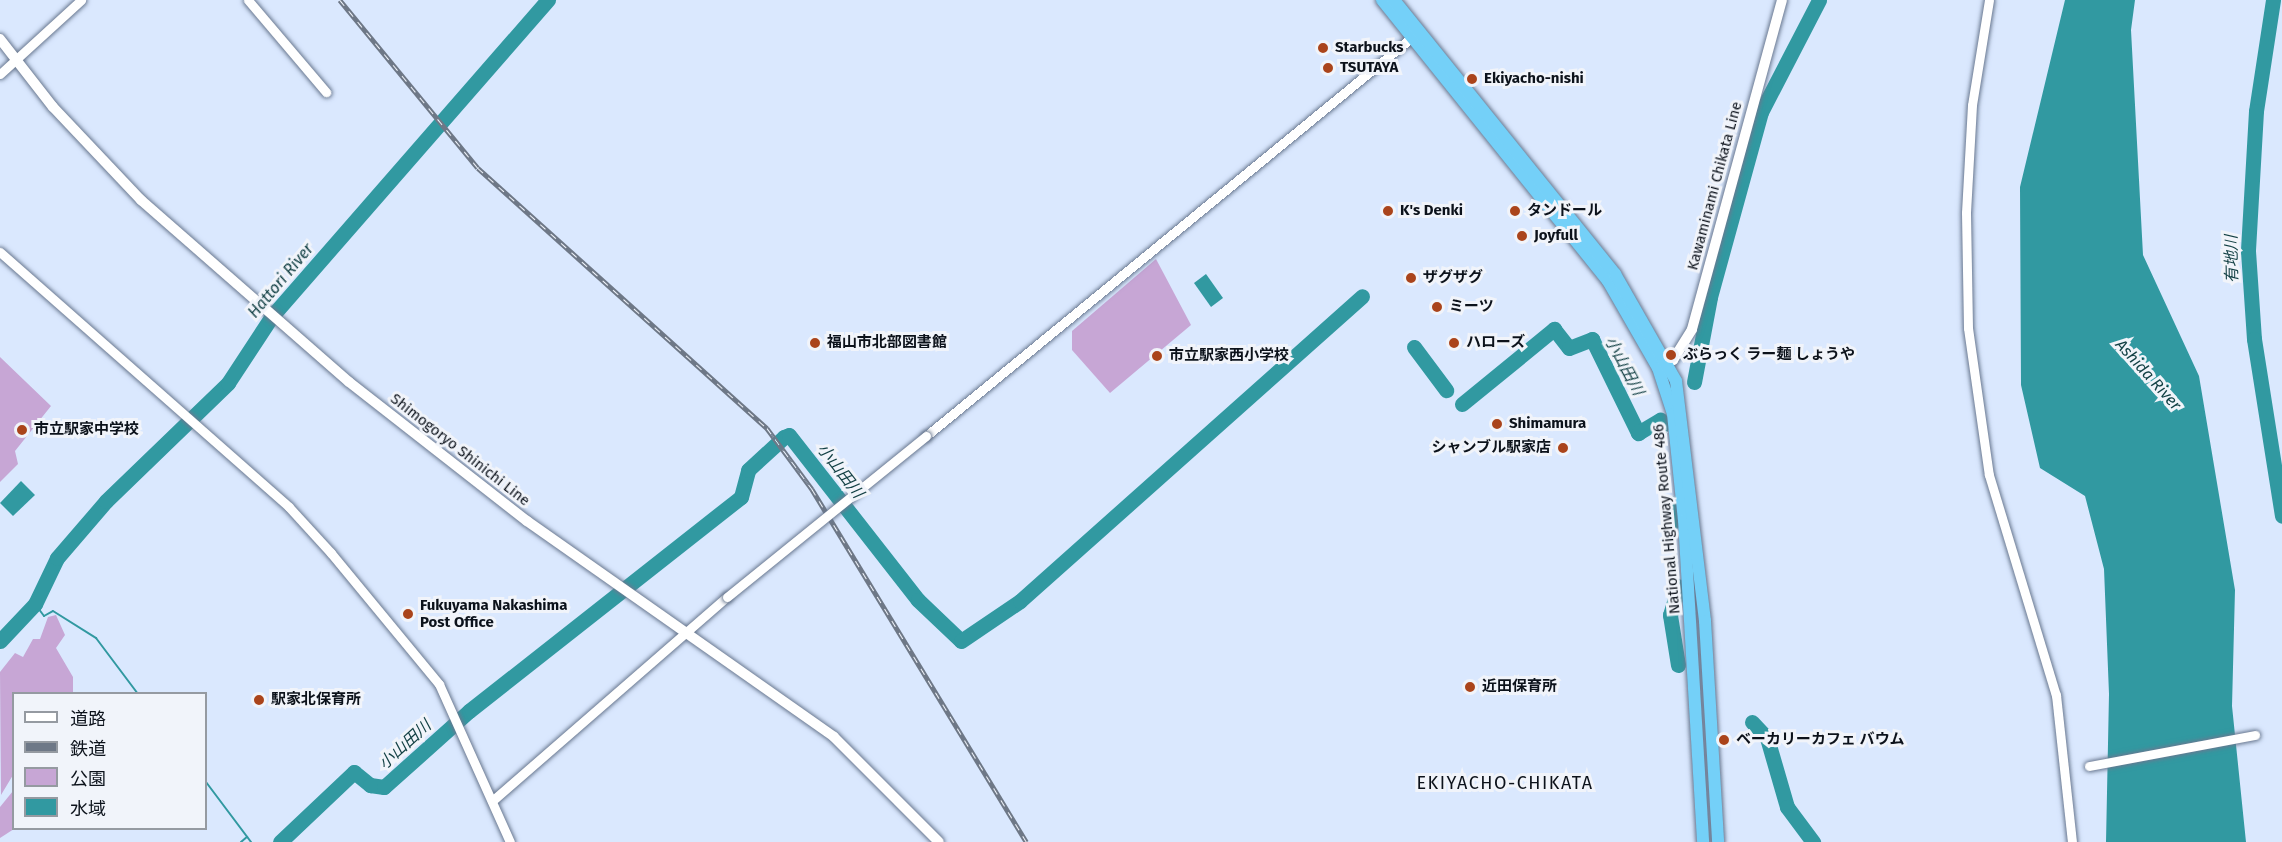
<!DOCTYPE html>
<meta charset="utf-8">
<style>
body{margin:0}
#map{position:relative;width:2282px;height:842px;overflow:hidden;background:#dae8fe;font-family:"Fira Sans","Noto Sans JP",sans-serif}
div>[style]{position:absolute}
.green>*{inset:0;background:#c7a6d5}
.water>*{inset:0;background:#3199a1}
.stream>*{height:2px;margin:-1px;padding:0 1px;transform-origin:1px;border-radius:1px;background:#3199a1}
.river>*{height:15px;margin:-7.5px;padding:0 7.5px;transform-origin:7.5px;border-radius:7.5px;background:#3199a1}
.roads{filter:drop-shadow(0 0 2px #697890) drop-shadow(0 0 2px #697890)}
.tertiary>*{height:9px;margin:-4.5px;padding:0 4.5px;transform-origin:4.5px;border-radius:4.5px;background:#fff}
.secondary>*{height:10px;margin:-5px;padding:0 5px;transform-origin:5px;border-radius:5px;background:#fff}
.trunk>*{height:12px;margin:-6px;padding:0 6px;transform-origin:6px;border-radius:6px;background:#74d0f8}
.rail>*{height:4.5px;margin-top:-2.25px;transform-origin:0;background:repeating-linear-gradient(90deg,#f1f4fa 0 7px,#6e7887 0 14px);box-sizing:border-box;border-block:2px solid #6e7887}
.bridges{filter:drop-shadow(0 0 2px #697890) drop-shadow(0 0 2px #697890)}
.tertiary-bridge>*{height:9px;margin:-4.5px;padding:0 4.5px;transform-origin:4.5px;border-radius:4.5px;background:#fff}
.dots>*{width:16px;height:16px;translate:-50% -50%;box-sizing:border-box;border:3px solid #f1f4fa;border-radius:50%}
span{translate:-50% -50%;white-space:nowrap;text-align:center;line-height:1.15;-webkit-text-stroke:6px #f1f4fa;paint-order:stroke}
.poi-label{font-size:15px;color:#0c121b;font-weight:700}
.left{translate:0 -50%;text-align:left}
.right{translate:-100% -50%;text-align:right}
.street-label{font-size:15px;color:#0c121b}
.water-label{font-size:16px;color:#113f43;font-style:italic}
.quarter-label{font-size:18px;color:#0c121b;letter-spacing:1.5px}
.legend{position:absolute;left:12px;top:692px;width:195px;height:138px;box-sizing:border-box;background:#f1f4fa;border:2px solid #959aa1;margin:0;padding:8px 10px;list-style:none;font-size:18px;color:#0c121b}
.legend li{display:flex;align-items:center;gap:12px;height:30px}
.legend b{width:30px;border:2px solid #959aa1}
</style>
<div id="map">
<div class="green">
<i style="clip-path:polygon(1156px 259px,1191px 325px,1110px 393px,1072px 350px,1072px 331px)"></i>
<i style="clip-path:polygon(0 357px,51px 406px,15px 451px,18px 464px,0 482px)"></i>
<i style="clip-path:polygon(56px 615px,65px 635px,56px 648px,73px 677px,73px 693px,14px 694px,13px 775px,1px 795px,0 672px,15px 653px,23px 657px,33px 639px,40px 639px,48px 617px)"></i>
<i style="clip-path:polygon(13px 791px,14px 829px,0 838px,0 807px)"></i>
</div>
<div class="water">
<i style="clip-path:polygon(2065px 0,2135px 0,2131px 30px,2143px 255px,2199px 376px,2235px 590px,2232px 706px,2246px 842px,2106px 842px,2109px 694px,2104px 569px,2085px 496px,2040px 468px,2021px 385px,2020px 187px)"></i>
<i style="clip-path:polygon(1206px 274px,1223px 298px,1211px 307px,1194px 283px)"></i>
<i style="clip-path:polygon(21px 481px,35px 495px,13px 516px,0 503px)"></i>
</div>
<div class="stream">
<i style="left:35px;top:604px;width:15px;rotate:53deg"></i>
<i style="left:44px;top:616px;width:10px;rotate:-29deg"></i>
<i style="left:53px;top:611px;width:51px;rotate:32.1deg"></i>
<i style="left:96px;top:638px;width:70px;rotate:53.1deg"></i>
<i style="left:206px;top:782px;width:75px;rotate:53.1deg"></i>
<i style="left:241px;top:842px;width:8px;rotate:-40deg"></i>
</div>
<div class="river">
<i style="left:2273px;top:0;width:112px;rotate:98.7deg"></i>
<i style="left:2256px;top:111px;width:140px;rotate:93.3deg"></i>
<i style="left:2248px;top:251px;width:88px;rotate:86.1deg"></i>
<i style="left:2254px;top:339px;width:179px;rotate:81deg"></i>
<i style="left:1414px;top:347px;width:54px;rotate:53.3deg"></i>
<i style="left:1694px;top:382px;width:86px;rotate:-79.3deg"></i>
<i style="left:1710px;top:297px;width:192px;rotate:-74.6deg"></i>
<i style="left:1761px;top:112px;width:126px;rotate:-62.6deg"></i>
<i style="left:1462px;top:404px;width:119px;rotate:-39.2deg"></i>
<i style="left:1554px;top:329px;width:24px;rotate:52deg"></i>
<i style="left:1569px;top:348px;width:25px;rotate:-21deg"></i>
<i style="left:1592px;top:339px;width:105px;rotate:63.9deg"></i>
<i style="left:1638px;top:433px;width:26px;rotate:-31deg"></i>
<i style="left:1660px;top:420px;width:7px;rotate:82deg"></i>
<i style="left:1671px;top:503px;width:19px;rotate:84deg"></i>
<i style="left:0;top:641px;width:51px;rotate:-46.6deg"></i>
<i style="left:35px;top:604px;width:51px;rotate:-64.4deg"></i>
<i style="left:57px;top:558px;width:75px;rotate:-49.3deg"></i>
<i style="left:106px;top:501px;width:170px;rotate:-44deg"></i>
<i style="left:228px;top:383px;width:80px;rotate:-56.7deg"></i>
<i style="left:272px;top:316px;width:420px;rotate:-48.9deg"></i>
<i style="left:1678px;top:665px;width:51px;rotate:-99.1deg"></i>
<i style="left:1670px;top:615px;width:30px;rotate:-73deg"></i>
<i style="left:1752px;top:722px;width:22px;rotate:47deg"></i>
<i style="left:1767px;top:738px;width:72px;rotate:73.8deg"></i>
<i style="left:1787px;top:807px;width:44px;rotate:53.4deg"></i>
<i style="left:280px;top:842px;width:102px;rotate:-43.4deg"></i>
<i style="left:354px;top:772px;width:21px;rotate:39deg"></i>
<i style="left:370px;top:785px;width:14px;rotate:8deg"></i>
<i style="left:384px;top:787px;width:114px;rotate:-41.8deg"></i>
<i style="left:469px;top:711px;width:346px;rotate:-38.2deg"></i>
<i style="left:741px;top:497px;width:28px;rotate:-75deg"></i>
<i style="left:748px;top:470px;width:49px;rotate:-42.5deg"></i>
<i style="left:784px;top:437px;width:5px;rotate:-22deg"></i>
<i style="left:789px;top:435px;width:209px;rotate:52deg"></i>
<i style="left:918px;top:600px;width:59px;rotate:43.6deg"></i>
<i style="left:961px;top:641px;width:71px;rotate:-34.1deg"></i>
<i style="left:1020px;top:601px;width:458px;rotate:-41.7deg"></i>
</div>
<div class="roads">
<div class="tertiary">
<i style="left:248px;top:0;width:121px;rotate:49.7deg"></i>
<i style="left:1989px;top:0;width:106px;rotate:99.2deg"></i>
<i style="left:1972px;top:105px;width:108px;rotate:93.2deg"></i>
<i style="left:1966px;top:213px;width:115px;rotate:89deg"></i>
<i style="left:1968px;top:328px;width:148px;rotate:81.9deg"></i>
<i style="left:1989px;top:475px;width:230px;rotate:73.1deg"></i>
<i style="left:2056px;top:695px;width:148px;rotate:83.8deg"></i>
<i style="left:0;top:74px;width:110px;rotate:-42.4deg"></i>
<i style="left:0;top:252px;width:385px;rotate:41.4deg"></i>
<i style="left:289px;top:507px;width:62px;rotate:47.6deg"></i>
<i style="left:331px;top:553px;width:170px;rotate:50.5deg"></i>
<i style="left:439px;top:684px;width:173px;rotate:65.8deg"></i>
<i style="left:926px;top:436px;width:634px;rotate:-39.37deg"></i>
<i style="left:2089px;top:766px;width:169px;rotate:-10.6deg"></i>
<i style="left:492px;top:801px;width:311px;rotate:-41deg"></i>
</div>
<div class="secondary">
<i style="left:0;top:39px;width:86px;rotate:52.1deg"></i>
<i style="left:53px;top:107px;width:128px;rotate:46.6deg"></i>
<i style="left:141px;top:200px;width:276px;rotate:41.2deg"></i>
<i style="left:349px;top:382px;width:226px;rotate:38deg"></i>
<i style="left:527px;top:521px;width:375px;rotate:35.1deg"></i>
<i style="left:834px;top:737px;width:148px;rotate:45deg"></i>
<i style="left:1660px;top:367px;width:15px;rotate:-28deg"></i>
<i style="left:1673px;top:360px;width:36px;rotate:-58deg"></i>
<i style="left:1692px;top:329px;width:341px;rotate:-74.7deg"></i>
</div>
<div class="trunk">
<i style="left:1382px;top:0;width:361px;rotate:51.2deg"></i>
<i style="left:1608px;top:281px;width:100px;rotate:60.1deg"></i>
<i style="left:1658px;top:368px;width:48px;rotate:71.9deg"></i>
<i style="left:1673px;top:414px;width:107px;rotate:84.1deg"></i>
<i style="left:1684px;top:520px;width:323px;rotate:86.6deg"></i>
<i style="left:1394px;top:0;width:352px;rotate:51.1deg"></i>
<i style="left:1615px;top:274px;width:123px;rotate:60.3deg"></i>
<i style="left:1676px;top:381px;width:242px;rotate:83.1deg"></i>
<i style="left:1705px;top:621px;width:221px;rotate:86.6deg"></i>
</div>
</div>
<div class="rail">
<i style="left:340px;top:0;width:217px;rotate:50.6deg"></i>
<i style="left:478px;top:168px;width:389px;rotate:42deg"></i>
<i style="left:767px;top:428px;width:76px;rotate:53.6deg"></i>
<i style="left:812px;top:489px;width:413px;rotate:58.7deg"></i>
</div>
<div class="bridges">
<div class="tertiary-bridge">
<i style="left:727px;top:597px;width:256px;rotate:-39deg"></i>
</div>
</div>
<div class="dots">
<i style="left:1323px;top:48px;background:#aa441b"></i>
<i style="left:1328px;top:68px;background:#aa441b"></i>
<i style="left:1472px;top:79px;background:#aa441b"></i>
<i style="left:1388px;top:211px;background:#aa441b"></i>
<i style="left:1515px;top:211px;background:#aa441b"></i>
<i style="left:1522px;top:236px;background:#aa441b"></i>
<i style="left:1411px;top:278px;background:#aa441b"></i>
<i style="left:1437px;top:307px;background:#aa441b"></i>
<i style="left:815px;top:343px;background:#aa441b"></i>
<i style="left:1454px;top:343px;background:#aa441b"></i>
<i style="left:1671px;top:355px;background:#aa441b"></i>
<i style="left:1157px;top:356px;background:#aa441b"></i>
<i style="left:1497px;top:424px;background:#aa441b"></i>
<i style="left:22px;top:430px;background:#aa441b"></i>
<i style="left:1563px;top:448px;background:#aa441b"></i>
<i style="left:408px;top:614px;background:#aa441b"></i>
<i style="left:1470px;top:687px;background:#aa441b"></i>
<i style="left:259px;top:700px;background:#aa441b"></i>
<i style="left:1724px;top:740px;background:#aa441b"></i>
</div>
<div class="poi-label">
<span class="left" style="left:1335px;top:48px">Starbucks</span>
<span class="left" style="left:1340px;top:68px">TSUTAYA</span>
<span class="left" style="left:1484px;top:79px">Ekiyacho-nishi</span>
<span class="left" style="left:1400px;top:211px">K's Denki</span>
<span class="left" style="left:1527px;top:211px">タンドール</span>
<span class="left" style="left:1534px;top:236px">Joyfull</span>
<span class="left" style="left:1423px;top:278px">ザグザグ</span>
<span class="left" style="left:1449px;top:307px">ミーツ</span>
<span class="left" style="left:827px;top:343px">福山市北部図書館</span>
<span class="left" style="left:1466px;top:343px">ハローズ</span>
<span class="left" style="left:1683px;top:355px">ぶらっく ラー麺 しょうや</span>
<span class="left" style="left:1169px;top:356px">市立駅家西小学校</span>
<span class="left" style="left:1509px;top:424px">Shimamura</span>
<span class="left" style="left:34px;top:430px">市立駅家中学校</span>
<span class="right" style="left:1551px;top:448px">シャンブル駅家店</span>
<span class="left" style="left:420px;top:614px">Fukuyama Nakashima<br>Post Office</span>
<span class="left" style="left:1482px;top:687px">近田保育所</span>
<span class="left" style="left:271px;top:700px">駅家北保育所</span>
<span class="left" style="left:1736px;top:740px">ベーカリーカフェ バウム</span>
</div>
<div class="street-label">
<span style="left:1715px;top:186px;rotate:-75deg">Kawaminami Chikata Line</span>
<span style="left:460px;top:450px;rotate:38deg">Shimogoryo Shinichi Line</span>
<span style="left:1667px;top:519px;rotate:-95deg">National Highway Route 486</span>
</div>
<div class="water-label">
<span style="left:2232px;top:259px;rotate:-91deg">有地川</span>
<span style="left:281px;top:281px;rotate:-50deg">Hattori River</span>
<span style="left:1624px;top:366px;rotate:62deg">小山田川</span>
<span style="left:2148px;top:375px;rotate:48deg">Ashida River</span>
<span style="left:840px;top:471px;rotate:52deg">小山田川</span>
<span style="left:405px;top:745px;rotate:-42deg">小山田川</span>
</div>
<div class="quarter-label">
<span style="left:1505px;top:783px">EKIYACHO-CHIKATA</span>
</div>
<ul class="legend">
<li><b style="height:8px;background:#fff"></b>道路</li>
<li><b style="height:8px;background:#6e7887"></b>鉄道</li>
<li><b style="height:16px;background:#c7a6d5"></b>公園</li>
<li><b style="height:16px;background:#3199a1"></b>水域</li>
</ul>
</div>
